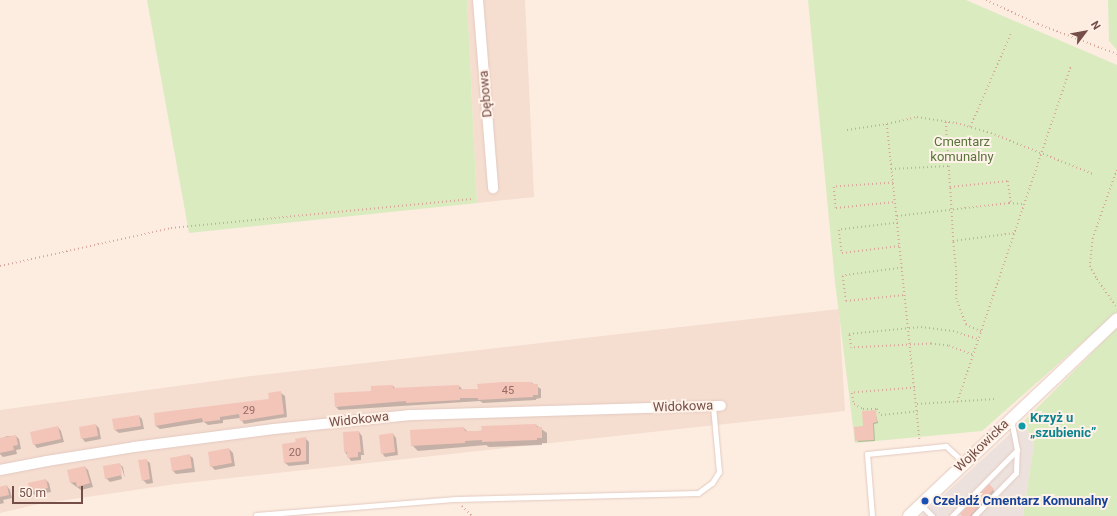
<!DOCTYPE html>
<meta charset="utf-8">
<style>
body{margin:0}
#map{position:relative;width:1117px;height:516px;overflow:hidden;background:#fdede1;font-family:Roboto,sans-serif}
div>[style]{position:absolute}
.residential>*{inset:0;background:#f5ddd0}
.industrial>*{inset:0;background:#ece1dd}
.green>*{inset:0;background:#daebc0}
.shadow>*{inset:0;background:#0003}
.building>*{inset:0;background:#f3c4b8}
.path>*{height:1.5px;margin-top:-0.75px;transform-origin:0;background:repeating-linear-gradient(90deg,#d8a79b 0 1px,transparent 0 4px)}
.roads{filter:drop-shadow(0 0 1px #e3c9c0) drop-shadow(0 0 1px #e3c9c0)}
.service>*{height:5px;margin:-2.5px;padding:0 2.5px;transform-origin:2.5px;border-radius:2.5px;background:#fff}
.minor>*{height:10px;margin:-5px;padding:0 5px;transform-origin:5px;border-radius:5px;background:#fff}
.tertiary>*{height:12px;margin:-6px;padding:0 6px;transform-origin:6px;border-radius:6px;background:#fff}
.dots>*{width:11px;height:11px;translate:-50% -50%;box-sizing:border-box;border:2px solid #fff2e8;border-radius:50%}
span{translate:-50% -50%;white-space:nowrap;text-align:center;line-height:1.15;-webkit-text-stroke:4px #fff2e8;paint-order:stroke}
.number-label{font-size:11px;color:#946c63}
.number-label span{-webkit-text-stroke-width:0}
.street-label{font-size:13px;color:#754e47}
.park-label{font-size:13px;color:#58753c}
.culture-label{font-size:13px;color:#0d838f;font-weight:700}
.left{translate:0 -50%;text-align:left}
.transit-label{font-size:13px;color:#164399;font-weight:700}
.north{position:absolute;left:1065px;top:12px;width:40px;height:40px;-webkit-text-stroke:3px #fff2e8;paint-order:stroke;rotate:58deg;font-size:11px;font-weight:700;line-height:16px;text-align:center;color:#754e47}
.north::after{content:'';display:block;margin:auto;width:14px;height:18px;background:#754e47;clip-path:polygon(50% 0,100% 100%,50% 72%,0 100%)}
.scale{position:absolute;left:12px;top:486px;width:71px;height:18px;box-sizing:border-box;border:2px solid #754e47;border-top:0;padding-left:5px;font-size:12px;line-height:14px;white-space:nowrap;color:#754e47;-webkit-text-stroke:3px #fff2e8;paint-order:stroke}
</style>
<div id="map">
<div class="residential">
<i style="clip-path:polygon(467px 0,525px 0,534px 197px,477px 203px)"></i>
<i style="clip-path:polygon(839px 309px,845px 411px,176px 484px,39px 504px,0 513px,0 410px,251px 376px)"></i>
</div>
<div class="industrial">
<i style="clip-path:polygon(1024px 421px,1034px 445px,1023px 516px,921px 516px)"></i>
</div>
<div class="green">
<i style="clip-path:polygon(147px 0,467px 0,477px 203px,189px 233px)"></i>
<i style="clip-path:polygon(808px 0,966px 0,1117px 65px,1117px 312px,982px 431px,855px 443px,835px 282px)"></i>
<i style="clip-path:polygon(1108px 0,1117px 0,1117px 50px,1109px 41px)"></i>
<i style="clip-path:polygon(1117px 328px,1117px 516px,1023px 516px,1034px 445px,1024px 421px)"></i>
</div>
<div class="shadow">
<i style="clip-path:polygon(532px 383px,541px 389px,541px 398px,536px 399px,536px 400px,483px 403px,480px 401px,339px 410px,336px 407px,393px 386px,396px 389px,459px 386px,462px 389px,479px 390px)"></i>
<i style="clip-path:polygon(281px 393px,285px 396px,287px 417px,244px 424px,240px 418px,223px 420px,223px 423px,208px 425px,204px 422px,160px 429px,156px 426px,155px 414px,270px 400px)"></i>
<i style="clip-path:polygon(875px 411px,878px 423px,874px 424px,875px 441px,858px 442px,855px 428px,864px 426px)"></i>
<i style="clip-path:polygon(139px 416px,142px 419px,144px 429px,119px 433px,115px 430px)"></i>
<i style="clip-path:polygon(96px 425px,99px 428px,101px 439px,85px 442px,82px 438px)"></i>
<i style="clip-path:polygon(536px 425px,547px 433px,547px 443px,542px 443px,542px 445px,489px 447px,486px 445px,418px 451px,412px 445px,464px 428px,468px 432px)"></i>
<i style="clip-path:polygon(58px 427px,61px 431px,64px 442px,37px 448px,34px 444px)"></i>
<i style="clip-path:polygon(359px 432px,362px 436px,364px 455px,361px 455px,361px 460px,351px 461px,345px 452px)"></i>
<i style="clip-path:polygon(393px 434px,396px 438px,398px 455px,385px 457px,382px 453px)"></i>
<i style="clip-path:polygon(7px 436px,16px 436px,19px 439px,21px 449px,16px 450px,17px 454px,3px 457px,0 454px,0 439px)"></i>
<i style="clip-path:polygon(305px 438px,309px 442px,309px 464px,289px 466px,285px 463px,283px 445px,297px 443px)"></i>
<i style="clip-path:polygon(229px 449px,233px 453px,235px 466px,215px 470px,211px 466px)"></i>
<i style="clip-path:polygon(189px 455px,193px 458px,195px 472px,176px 474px,173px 471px)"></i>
<i style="clip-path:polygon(146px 460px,150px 463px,153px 483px,147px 484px,143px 480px)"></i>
<i style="clip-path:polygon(119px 464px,123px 467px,125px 478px,121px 466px,119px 466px,122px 479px,110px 482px,106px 478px)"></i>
<i style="clip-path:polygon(85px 467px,88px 470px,93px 487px,81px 490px,71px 483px,68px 471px)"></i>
<i style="clip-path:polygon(46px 480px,49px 483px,51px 492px,34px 495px,31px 492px)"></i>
<i style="clip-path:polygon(7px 486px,10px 490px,12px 498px,3px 500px,4px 503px,0 504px,0 487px)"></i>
<i style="clip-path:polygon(989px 486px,995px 492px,972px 516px,964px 516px)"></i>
</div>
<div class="building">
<i style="clip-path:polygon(503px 382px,532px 382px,532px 384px,538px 384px,538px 395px,533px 395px,533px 397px,478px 400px,478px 398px,460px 398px,460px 400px,406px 403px,406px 401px,335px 407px,334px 393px,371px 391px,371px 386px,393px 385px,393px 388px,459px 385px,459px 389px,478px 389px,477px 384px)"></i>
<i style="clip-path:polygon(281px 391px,284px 414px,240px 421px,239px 414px,220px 417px,220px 420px,203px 422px,202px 418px,155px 426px,154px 413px,269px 399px,268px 393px)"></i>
<i style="clip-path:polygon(876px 410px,877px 422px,873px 423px,874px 440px,855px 441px,854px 427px,863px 426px,862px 411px)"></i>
<i style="clip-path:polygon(139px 415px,141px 426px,114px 430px,112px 419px)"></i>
<i style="clip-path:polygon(96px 424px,98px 436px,81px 439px,79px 427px)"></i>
<i style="clip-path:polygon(536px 424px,537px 427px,542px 427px,542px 438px,537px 438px,537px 440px,482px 442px,482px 440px,465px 441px,465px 443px,411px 446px,410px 430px,464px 427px,465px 431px,482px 431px,481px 426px)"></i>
<i style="clip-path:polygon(58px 426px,61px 439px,33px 445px,30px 432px)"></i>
<i style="clip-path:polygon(359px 431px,361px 452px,358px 452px,358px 457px,347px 458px,347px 452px,344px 452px,343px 432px)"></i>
<i style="clip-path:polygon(393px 433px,395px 452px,381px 454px,379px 435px)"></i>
<i style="clip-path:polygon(16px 435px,18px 445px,13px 446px,14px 450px,0 453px,0 438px)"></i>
<i style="clip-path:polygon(306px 437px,306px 461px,284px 463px,282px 444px,296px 442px,295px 439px)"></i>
<i style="clip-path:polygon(229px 448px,232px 463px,210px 467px,208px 452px)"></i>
<i style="clip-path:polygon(190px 454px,192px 468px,172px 471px,170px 458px)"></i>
<i style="clip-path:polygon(147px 459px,150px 479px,142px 481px,138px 460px)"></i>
<i style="clip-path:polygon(120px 463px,122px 475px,105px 479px,103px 466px)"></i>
<i style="clip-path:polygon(85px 466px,90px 483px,77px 487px,76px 482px,70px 483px,67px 470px)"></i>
<i style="clip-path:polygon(46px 479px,48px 488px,30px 492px,28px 483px)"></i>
<i style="clip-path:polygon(989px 484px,994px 489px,970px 516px,962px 516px,960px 514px)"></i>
<i style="clip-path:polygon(7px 485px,9px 495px,0 497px,0 487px)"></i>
</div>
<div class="path">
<i style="left:986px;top:0;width:57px;rotate:24.8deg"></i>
<i style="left:1038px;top:24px;width:85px;rotate:20.8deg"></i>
<i style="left:946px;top:122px;width:44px;rotate:86.1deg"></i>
<i style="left:887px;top:124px;width:31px;rotate:-13deg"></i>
<i style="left:917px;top:117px;width:39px;rotate:9deg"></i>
<i style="left:956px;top:123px;width:36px;rotate:16deg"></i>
<i style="left:991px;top:133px;width:110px;rotate:21.9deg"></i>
<i style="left:970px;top:127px;width:103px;rotate:-66.4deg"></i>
<i style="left:847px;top:130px;width:40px;rotate:-8.5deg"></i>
<i style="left:887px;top:124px;width:319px;rotate:84.1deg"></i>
<i style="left:891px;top:169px;width:58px;rotate:-3deg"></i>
<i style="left:949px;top:166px;width:21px;rotate:87deg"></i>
<i style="left:1117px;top:170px;width:72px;rotate:109.4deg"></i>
<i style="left:1093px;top:238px;width:28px;rotate:96deg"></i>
<i style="left:1090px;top:266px;width:15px;rotate:62deg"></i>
<i style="left:1097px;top:279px;width:35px;rotate:55deg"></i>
<i style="left:893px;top:183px;width:59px;rotate:176.1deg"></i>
<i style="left:834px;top:187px;width:21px;rotate:85deg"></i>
<i style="left:836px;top:208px;width:59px;rotate:-5.8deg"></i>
<i style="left:897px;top:216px;width:113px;rotate:-6.6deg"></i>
<i style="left:1009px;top:203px;width:15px;rotate:4deg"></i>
<i style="left:898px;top:223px;width:59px;rotate:173.2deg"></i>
<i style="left:839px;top:230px;width:23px;rotate:83deg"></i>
<i style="left:842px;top:253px;width:58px;rotate:-6.9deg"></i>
<i style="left:953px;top:241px;width:62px;rotate:-7.5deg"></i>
<i style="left:0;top:266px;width:175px;rotate:-12.5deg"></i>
<i style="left:171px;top:228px;width:302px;rotate:-5.5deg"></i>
<i style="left:902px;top:268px;width:60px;rotate:172.3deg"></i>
<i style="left:843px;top:276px;width:25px;rotate:83deg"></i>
<i style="left:846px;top:301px;width:59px;rotate:-5.8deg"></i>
<i style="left:981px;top:332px;width:17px;rotate:-155deg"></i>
<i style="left:966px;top:325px;width:28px;rotate:-111deg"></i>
<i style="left:956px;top:299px;width:28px;rotate:-90deg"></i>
<i style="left:956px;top:271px;width:30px;rotate:-96deg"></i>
<i style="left:953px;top:241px;width:54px;rotate:-93.2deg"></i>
<i style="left:950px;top:187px;width:58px;rotate:-5.9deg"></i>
<i style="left:1008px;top:181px;width:22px;rotate:82deg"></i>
<i style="left:972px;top:355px;width:26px;rotate:-159deg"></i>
<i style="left:948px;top:346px;width:17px;rotate:-173deg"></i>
<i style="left:931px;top:344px;width:80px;rotate:177.1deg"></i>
<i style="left:851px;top:348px;width:14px;rotate:-98deg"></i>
<i style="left:849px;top:334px;width:72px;rotate:-5.6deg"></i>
<i style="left:921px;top:327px;width:32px;rotate:7deg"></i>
<i style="left:953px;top:331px;width:26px;rotate:18deg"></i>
<i style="left:915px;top:388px;width:63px;rotate:175.5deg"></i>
<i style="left:852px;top:393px;width:11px;rotate:80deg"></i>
<i style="left:854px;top:404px;width:10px;rotate:29deg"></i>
<i style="left:863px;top:409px;width:14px"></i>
<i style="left:877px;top:409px;width:7px;rotate:56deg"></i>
<i style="left:881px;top:415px;width:37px;rotate:-6deg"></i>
<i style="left:957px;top:402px;width:355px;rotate:-71.3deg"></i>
<i style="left:917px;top:404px;width:79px;rotate:-3.6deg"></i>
<i style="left:462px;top:506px;width:14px;rotate:45deg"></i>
</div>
<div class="roads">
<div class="service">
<i style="left:921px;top:505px;width:16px;rotate:45deg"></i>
<i style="left:256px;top:515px;width:201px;rotate:-4.6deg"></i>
<i style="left:456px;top:499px;width:242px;rotate:-1.4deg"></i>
<i style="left:698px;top:493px;width:17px;rotate:-36deg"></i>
<i style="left:712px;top:483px;width:13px;rotate:-58deg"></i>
<i style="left:719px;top:472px;width:66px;rotate:-95.2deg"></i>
<i style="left:872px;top:516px;width:62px;rotate:-94.6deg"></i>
<i style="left:867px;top:454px;width:79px;rotate:-5.8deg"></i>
<i style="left:946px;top:446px;width:25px;rotate:43deg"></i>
<i style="left:952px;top:516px;width:93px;rotate:-45.4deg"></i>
<i style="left:1017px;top:450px;width:31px;rotate:-101deg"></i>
<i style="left:974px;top:516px;width:60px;rotate:-45.7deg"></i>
<i style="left:1016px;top:473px;width:23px;rotate:-88deg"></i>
</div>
<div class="minor">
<i style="left:478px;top:0;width:189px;rotate:85.4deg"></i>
<i style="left:0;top:470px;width:48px;rotate:-10.8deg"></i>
<i style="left:47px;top:461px;width:88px;rotate:-9.1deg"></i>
<i style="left:134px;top:447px;width:141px;rotate:-7.3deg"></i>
<i style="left:274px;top:429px;width:137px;rotate:-5.9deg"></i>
<i style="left:410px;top:415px;width:311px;rotate:-1.7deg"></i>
</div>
<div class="tertiary">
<i style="left:909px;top:516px;width:286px;rotate:-43.4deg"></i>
</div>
</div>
<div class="dots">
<i style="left:1022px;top:426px;background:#0f9aa8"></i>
<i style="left:925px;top:501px;background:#1a4fb4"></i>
</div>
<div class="number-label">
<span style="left:508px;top:391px">45</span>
<span style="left:249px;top:411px">29</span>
<span style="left:295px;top:453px">20</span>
</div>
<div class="street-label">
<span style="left:486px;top:94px;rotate:-95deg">Dębowa</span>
<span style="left:683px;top:407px;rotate:-2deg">Widokowa</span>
<span style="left:359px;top:420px;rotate:-6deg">Widokowa</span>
<span style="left:982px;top:446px;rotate:-44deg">Wojkowicka</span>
</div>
<div class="park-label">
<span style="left:962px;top:150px">Cmentarz<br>komunalny</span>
</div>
<div class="culture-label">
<span class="left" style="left:1030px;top:426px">Krzyż u<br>„szubienic”</span>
</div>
<div class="transit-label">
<span class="left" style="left:933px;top:501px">Czeladź Cmentarz Komunalny</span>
</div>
<div class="north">N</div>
<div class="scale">50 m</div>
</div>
